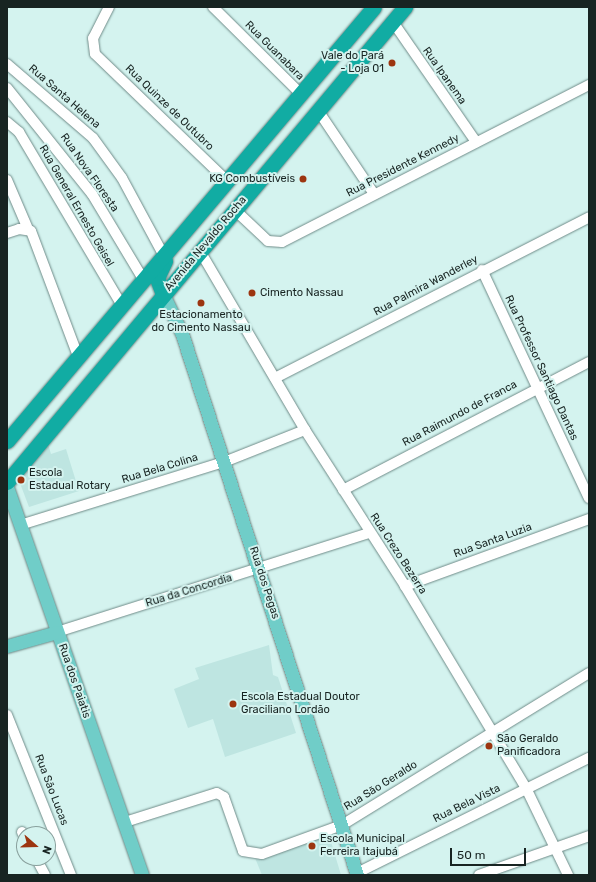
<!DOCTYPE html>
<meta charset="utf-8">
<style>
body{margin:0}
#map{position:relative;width:596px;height:882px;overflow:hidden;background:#d4f3ef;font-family:Rubik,sans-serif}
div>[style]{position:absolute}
.built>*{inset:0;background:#bee5e1}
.roads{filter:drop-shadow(0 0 1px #6f8b88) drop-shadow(0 0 1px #6f8b88)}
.minor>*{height:10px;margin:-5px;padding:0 5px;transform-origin:5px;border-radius:5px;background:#fff}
.major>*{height:13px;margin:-6.5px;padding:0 6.5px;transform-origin:6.5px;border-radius:6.5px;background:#70cdc8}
.highway>*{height:15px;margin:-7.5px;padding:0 7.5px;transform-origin:7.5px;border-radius:7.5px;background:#11aca3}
.dots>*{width:11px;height:11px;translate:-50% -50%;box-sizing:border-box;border:2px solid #d4f3ef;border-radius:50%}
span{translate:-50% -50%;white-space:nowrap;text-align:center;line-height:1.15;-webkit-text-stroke:4px #d4f3ef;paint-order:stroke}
.street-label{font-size:11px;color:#182422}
.poi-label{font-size:11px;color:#182422}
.right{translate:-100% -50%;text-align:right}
.left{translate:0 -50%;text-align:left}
.frame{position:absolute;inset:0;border:8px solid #182422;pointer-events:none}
.north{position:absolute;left:16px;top:826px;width:40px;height:40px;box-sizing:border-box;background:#d4f3ef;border:1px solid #89a09d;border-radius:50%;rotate:110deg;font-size:11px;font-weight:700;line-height:16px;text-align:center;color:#182422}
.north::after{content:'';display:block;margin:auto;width:14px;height:18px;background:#9c3510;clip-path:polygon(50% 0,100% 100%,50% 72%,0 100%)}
.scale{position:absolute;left:450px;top:848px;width:76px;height:18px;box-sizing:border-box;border:2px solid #182422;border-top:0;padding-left:5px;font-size:12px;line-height:14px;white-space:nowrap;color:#182422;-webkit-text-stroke:3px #d4f3ef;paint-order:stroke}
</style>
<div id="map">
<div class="built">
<i style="clip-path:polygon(48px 444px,51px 454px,66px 449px,79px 491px,29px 507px,18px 478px)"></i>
<i style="clip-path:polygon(269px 645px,273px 675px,278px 677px,296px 733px,225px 757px,213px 719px,188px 728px,174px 689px,199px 679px,195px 668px)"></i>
<i style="clip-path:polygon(329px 835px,341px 875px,262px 875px,255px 858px)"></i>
</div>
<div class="roads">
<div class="minor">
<i style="left:109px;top:7px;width:35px;rotate:117deg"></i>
<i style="left:93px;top:38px;width:16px;rotate:83deg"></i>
<i style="left:95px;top:54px;width:182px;rotate:43.9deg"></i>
<i style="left:213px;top:7px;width:124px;rotate:44.7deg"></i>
<i style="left:393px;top:22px;width:146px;rotate:55.3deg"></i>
<i style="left:7px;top:64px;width:113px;rotate:40.7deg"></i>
<i style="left:93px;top:138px;width:49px;rotate:54.1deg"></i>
<i style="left:122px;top:178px;width:86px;rotate:61.7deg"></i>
<i style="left:7px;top:88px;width:136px;rotate:51.3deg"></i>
<i style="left:92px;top:194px;width:99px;rotate:59deg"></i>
<i style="left:319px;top:112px;width:99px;rotate:56.1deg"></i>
<i style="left:7px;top:122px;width:16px;rotate:40deg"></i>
<i style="left:19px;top:132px;width:200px;rotate:59.3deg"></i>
<i style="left:7px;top:180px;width:53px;rotate:66.8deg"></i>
<i style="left:235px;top:210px;width:45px;rotate:43.2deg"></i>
<i style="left:268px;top:241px;width:14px;rotate:4deg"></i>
<i style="left:282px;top:242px;width:345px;rotate:-27.1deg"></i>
<i style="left:7px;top:233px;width:13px;rotate:-18deg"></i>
<i style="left:19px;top:229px;width:12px;rotate:9deg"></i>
<i style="left:31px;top:231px;width:134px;rotate:69.4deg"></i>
<i style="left:200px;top:251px;width:208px;rotate:59.6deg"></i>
<i style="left:305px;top:430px;width:185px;rotate:57.3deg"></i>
<i style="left:405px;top:586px;width:235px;rotate:59.1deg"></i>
<i style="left:526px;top:788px;width:97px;rotate:64.2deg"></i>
<i style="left:482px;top:270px;width:252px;rotate:64.9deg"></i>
<i style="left:275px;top:378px;width:353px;rotate:-27.1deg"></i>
<i style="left:343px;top:490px;width:277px;rotate:-27.5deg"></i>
<i style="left:20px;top:525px;width:214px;rotate:-17.2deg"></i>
<i style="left:224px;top:462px;width:87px;rotate:-21.6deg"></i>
<i style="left:405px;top:586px;width:196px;rotate:-20deg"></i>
<i style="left:57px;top:632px;width:328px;rotate:-17.6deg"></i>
<i style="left:7px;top:715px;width:172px;rotate:68.2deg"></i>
<i style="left:125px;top:822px;width:96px;rotate:-17.5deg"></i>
<i style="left:217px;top:793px;width:8px;rotate:30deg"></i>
<i style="left:224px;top:797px;width:57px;rotate:70.6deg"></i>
<i style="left:243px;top:851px;width:19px;rotate:9deg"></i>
<i style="left:262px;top:854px;width:85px;rotate:-19.9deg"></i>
<i style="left:342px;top:825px;width:290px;rotate:-31.6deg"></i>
<i style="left:22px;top:832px;width:4px;rotate:63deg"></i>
<i style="left:36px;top:858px;width:19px;rotate:62deg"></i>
<i style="left:357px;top:873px;width:259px;rotate:-26.4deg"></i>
<i style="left:479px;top:875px;width:117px;rotate:-19.5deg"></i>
</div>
<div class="major">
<i style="left:163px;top:294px;width:44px;rotate:64.6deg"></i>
<i style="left:182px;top:334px;width:569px;rotate:72.07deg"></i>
<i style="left:7px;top:487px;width:411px;rotate:70.8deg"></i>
<i style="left:7px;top:646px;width:52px;rotate:-15.6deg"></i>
</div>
<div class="highway">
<i style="left:163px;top:294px;width:17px;rotate:-111deg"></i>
<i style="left:157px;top:278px;width:19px;rotate:-65deg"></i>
<i style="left:7px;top:441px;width:568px;rotate:-49.78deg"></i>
<i style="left:7px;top:482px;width:620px;rotate:-50.04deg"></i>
</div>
</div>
<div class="dots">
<i style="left:392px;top:63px;background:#9c3510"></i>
<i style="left:303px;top:179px;background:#9c3510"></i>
<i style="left:252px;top:293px;background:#9c3510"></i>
<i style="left:201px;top:303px;background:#9c3510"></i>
<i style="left:21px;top:480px;background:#9c3510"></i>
<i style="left:233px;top:704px;background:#9c3510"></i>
<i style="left:489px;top:746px;background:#9c3510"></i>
<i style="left:312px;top:846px;background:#9c3510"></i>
</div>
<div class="street-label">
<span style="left:274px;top:51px;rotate:45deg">Rua Guanabara</span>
<span style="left:444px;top:76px;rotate:55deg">Rua Ipanema</span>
<span style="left:64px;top:97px;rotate:41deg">Rua Santa Helena</span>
<span style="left:169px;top:108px;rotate:44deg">Rua Quinze de Outubro</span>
<span style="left:403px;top:166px;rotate:-27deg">Rua Presidente Kennedy</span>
<span style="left:89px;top:173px;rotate:55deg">Rua Nova Floresta</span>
<span style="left:76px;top:206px;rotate:60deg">Rua General Ernesto Geisel</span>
<span style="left:206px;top:244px;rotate:-50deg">Avenida Nevaldo Rocha</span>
<span style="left:426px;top:286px;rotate:-28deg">Rua Palmira Wanderley</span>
<span style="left:541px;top:368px;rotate:65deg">Rua Professor Santiago Dantas</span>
<span style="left:460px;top:414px;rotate:-28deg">Rua Raimundo de Franca</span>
<span style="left:160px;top:469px;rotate:-17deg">Rua Bela Colina</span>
<span style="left:493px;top:541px;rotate:-20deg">Rua Santa Luzia</span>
<span style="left:398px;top:554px;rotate:57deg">Rua Crezo Bezerra</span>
<span style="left:264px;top:583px;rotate:72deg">Rua dos Pegas</span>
<span style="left:189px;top:591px;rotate:-17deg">Rua da Concordia</span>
<span style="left:74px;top:681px;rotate:71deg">Rua dos Paiatis</span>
<span style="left:381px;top:786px;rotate:-32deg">Rua São Geraldo</span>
<span style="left:51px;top:790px;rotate:69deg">Rua São Lucas</span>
<span style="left:467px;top:804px;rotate:-26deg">Rua Bela Vista</span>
</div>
<div class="poi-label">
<span class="right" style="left:384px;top:63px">Vale do Pará<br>- Loja 01</span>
<span class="right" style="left:295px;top:179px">KG Combustíveis</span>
<span class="left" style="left:260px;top:293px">Cimento Nassau</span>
<span style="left:201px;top:322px">Estacionamento<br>do Cimento Nassau</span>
<span class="left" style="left:29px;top:480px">Escola<br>Estadual Rotary</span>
<span class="left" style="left:241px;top:704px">Escola Estadual Doutor<br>Graciliano Lordão</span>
<span class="left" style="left:497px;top:746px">São Geraldo<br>Panificadora</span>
<span class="left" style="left:320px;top:846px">Escola Municipal<br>Ferreira Itajubá</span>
</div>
<div class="frame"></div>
<div class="north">N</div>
<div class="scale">50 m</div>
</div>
